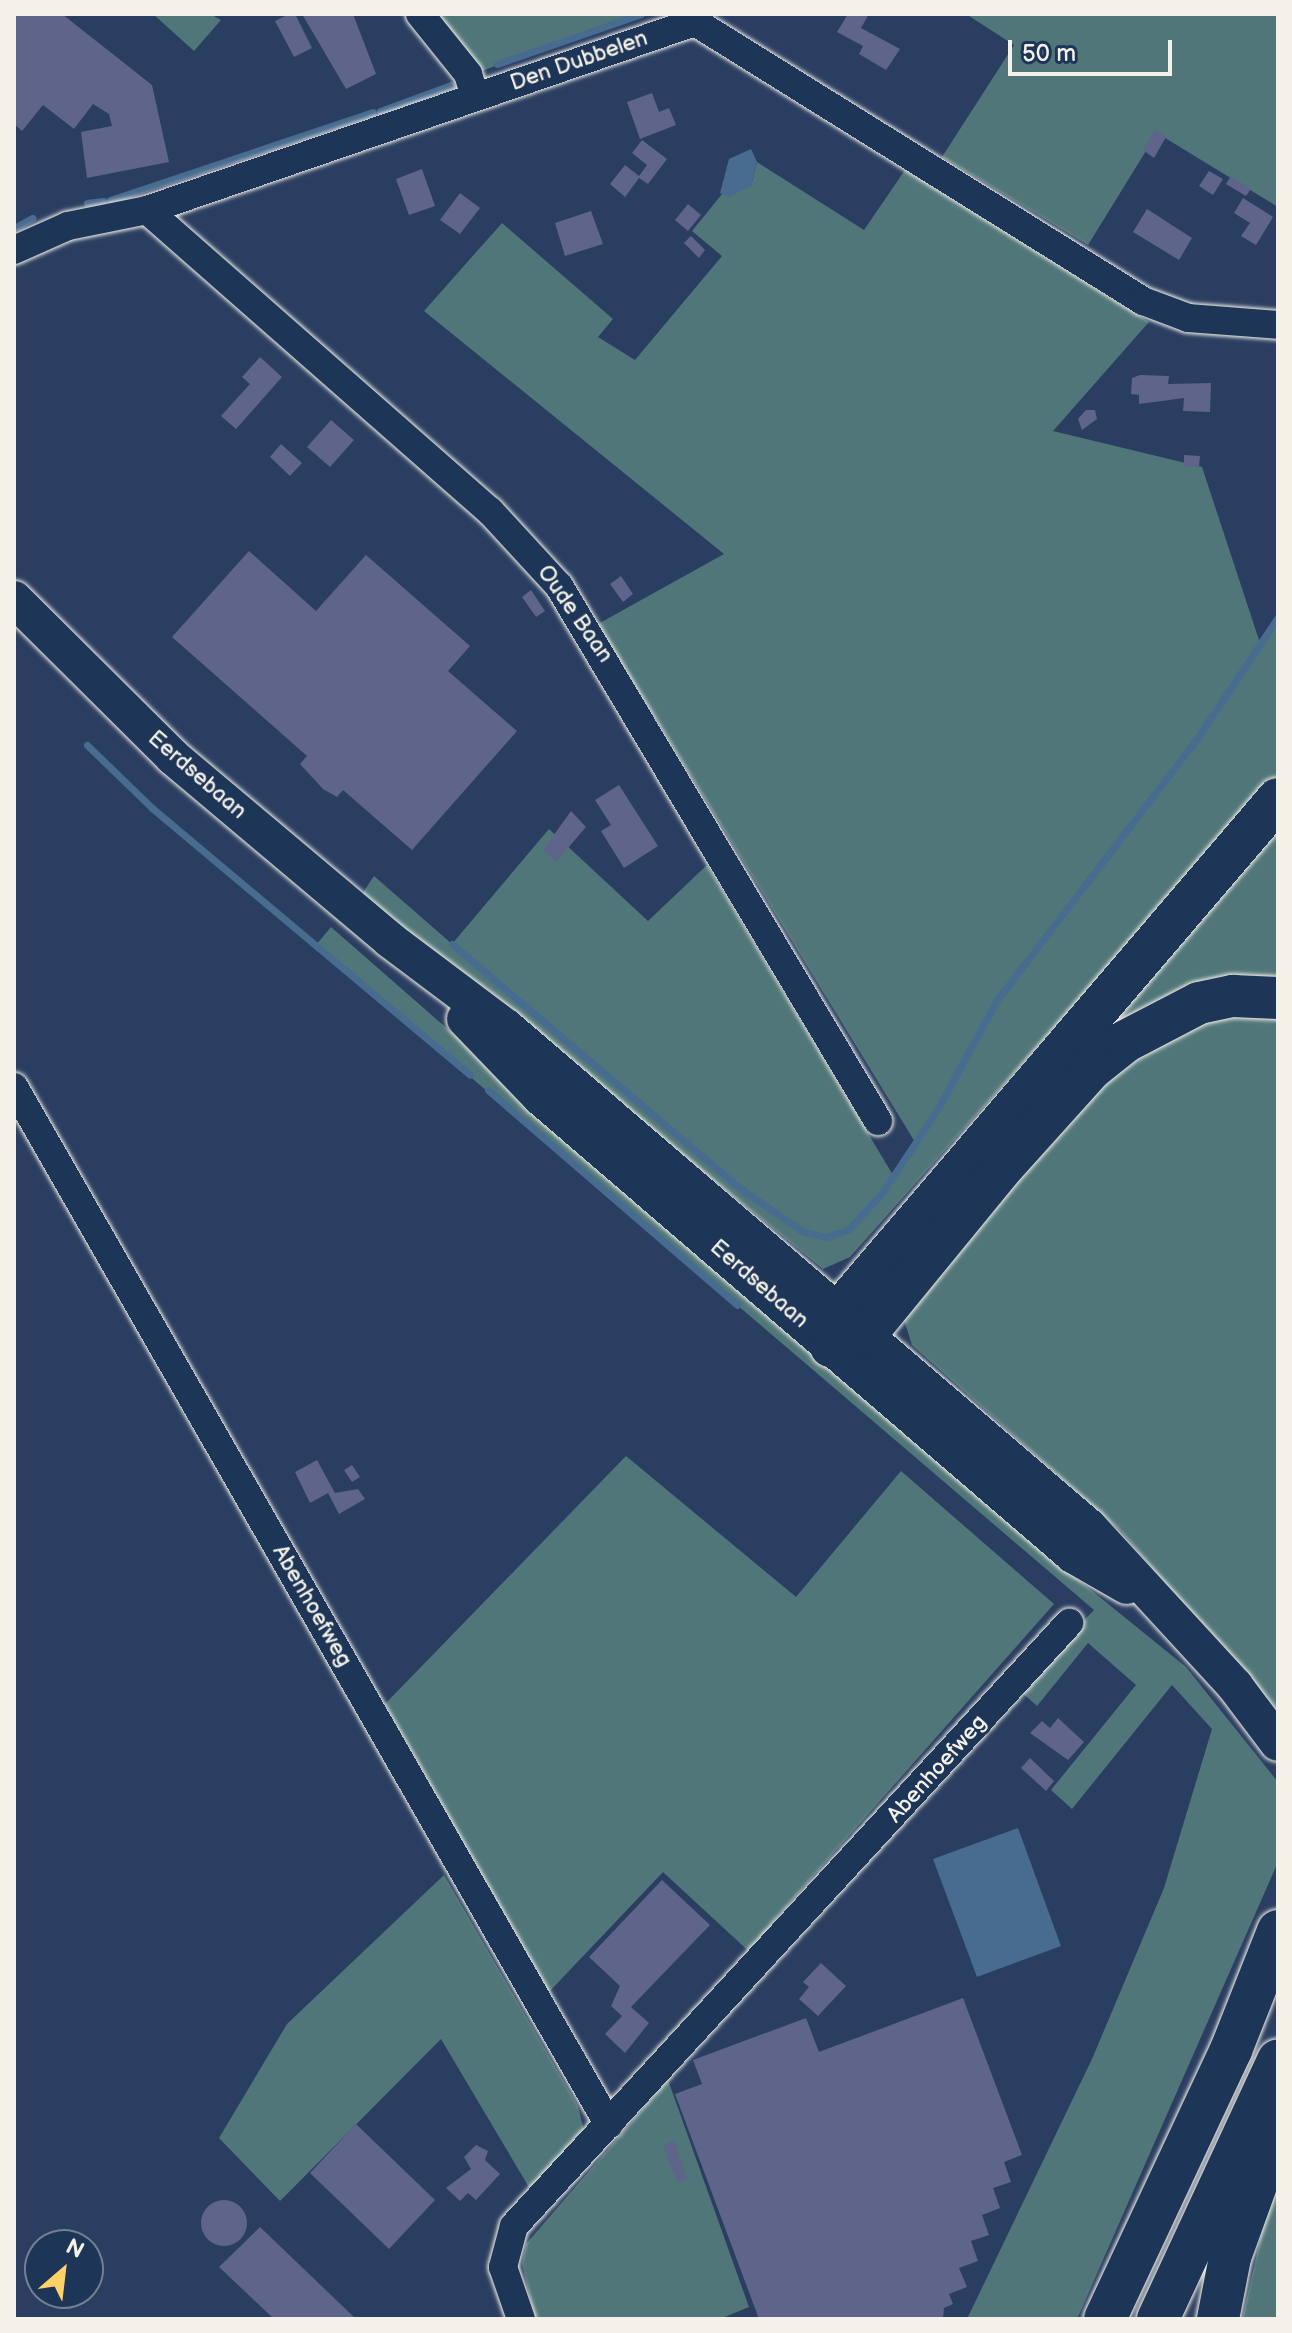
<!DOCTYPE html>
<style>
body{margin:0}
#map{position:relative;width:1292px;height:2333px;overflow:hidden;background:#2a3e61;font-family:"Balsamiq Sans",sans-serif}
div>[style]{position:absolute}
.green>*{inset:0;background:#507679}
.water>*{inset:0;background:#476c8f}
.stream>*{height:7px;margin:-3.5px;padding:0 3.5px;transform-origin:3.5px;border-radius:3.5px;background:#476c8f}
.building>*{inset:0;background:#5e648a}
.round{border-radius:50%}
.roads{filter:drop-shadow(0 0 2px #f4f1e8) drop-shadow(0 0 2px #f4f1e8)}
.minor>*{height:28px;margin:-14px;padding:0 14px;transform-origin:14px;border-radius:14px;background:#1d3557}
.major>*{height:36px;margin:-18px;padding:0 18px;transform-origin:18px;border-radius:18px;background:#1d3557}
.highway>*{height:42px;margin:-21px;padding:0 21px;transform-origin:21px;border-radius:21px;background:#1d3557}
span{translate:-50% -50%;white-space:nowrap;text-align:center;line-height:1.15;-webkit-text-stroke:6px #1d3557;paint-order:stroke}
.street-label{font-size:22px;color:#f4f1e8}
.frame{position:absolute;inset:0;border:16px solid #f4f1e8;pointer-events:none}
.north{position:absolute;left:24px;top:2229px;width:80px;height:80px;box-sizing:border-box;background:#1d3557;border:2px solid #738091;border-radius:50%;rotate:28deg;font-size:22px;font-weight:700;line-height:32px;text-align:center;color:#f4f1e8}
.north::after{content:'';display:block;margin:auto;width:28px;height:36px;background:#ffd166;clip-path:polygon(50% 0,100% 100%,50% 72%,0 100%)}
.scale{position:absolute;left:1008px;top:40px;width:164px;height:36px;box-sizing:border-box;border:4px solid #f4f1e8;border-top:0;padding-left:10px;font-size:24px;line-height:28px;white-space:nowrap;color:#f4f1e8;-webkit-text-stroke:6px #1d3557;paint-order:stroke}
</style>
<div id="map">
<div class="green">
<i style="clip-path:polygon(153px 14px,210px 14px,221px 20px,194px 51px)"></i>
<i style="clip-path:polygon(430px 14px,636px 14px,476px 73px)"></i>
<i style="clip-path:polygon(966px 14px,1278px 14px,1278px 207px,1157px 133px,1088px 245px,942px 157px,1014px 45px)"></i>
<i style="clip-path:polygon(757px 162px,864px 230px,905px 170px,1149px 322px,1053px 431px,1202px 467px,1260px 643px,1278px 617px,1278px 776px,850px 1257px,823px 1269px,362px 894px,374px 876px,452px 944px,549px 829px,648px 921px,707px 865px,893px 1175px,915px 1142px,598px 624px,724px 554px,424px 311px,502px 223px,613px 319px,598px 337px,635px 360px,722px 256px,692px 231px,722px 194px,751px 186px)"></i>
<i style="clip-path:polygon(1278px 822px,1278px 985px,1033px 1112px)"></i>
<i style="clip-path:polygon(331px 927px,1065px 1569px,1186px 1667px,1278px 1782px,1278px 1862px,1077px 2319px,967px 2319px,1092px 2059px,1164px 1888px,1212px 1729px,1172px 1685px,1072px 1809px,1051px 1790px,1136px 1685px,1088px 1643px,1037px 1706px,1018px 1689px,1094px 1610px,316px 945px)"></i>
<i style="clip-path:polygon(1235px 1013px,1278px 1013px,1278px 1726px,1240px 1672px,1121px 1531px,912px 1345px,903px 1317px,912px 1293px,1132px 1055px,1179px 1030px)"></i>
<i style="clip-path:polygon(626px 1456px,796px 1597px,901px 1471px,1054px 1604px,772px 1923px,755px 1957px,663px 1872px,549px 1992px,385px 1704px)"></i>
<i style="clip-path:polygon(444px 1875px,578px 2106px,584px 2131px,530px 2189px,441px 2039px,280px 2201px,219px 2138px,287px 2024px)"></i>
<i style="clip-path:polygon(668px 2080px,749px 2307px,720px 2319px,535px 2319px,522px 2264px,526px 2244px)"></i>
<i style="clip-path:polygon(1278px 2174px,1278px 2319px,1242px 2319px,1268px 2205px)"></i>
</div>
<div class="water">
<i style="clip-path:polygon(751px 149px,757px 162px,751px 186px,728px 197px,720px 193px,729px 159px)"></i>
<i style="clip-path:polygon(1018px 1828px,1061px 1946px,977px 1977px,933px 1859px)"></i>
</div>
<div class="stream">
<i style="left:497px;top:64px;width:152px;rotate:-19.1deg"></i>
<i style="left:380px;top:111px;width:76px;rotate:-20.1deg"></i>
<i style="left:110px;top:200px;width:277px;rotate:-18.5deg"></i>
<i style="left:87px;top:203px;width:16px;rotate:-7deg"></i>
<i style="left:14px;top:228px;width:21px;rotate:-29deg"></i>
<i style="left:87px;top:745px;width:91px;rotate:44.1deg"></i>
<i style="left:152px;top:808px;width:415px;rotate:40deg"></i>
<i style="left:452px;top:944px;width:379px;rotate:40.3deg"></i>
<i style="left:741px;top:1189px;width:74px;rotate:34.5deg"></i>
<i style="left:802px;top:1231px;width:25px;rotate:14deg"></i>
<i style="left:826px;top:1237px;width:24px;rotate:-19deg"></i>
<i style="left:849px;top:1229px;width:49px;rotate:-47.5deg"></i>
<i style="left:882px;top:1193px;width:100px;rotate:-56.5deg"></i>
<i style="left:937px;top:1110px;width:125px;rotate:-61.4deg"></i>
<i style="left:997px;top:1000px;width:330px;rotate:-52.6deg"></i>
<i style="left:1197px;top:738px;width:146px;rotate:-56.2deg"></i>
<i style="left:488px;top:1090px;width:329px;rotate:40.8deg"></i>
</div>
<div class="building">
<i style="clip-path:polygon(14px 14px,62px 14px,152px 85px,169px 162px,87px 178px,81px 132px,112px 126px,109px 114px,93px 104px,74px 129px,43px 105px,22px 131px,14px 124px)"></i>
<i style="clip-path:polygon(289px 14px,295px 14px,312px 48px,294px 57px,275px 21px)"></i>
<i style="clip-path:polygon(302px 14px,353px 14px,376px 74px,346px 89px)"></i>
<i style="clip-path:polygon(848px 14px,869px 14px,861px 28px,900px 49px,886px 70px,859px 54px,863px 46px,837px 32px)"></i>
<i style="clip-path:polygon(652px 93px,659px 112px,669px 108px,676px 125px,640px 139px,627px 102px)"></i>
<i style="clip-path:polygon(1155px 130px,1166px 137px,1154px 158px,1143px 150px)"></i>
<i style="clip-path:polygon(642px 140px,667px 159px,648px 184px,639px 178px,625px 197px,610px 184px,625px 165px,639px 176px,647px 165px,632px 153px)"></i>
<i style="clip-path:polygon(422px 169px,435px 206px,409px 215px,396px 179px)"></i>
<i style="clip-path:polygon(1209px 171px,1223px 179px,1213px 195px,1199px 186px)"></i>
<i style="clip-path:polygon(1231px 176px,1251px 189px,1246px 196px,1226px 184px)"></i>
<i style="clip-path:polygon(460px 193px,480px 208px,460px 234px,440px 220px)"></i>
<i style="clip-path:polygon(1243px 198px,1273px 217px,1256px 245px,1241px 236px,1250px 223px,1234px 213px)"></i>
<i style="clip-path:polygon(688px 204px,701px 215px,688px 231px,675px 220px)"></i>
<i style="clip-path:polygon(1147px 209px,1192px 238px,1179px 260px,1133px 232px)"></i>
<i style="clip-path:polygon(591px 211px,603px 244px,565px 256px,555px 223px)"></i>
<i style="clip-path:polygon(691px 236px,705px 250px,699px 258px,684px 243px)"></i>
<i style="clip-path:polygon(260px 357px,282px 377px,236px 429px,221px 416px,250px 384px,242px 377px)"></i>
<i style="clip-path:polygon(1140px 375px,1169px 376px,1168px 384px,1211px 383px,1210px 412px,1183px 411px,1184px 398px,1139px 404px,1139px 395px,1131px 394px,1132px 378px)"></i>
<i style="clip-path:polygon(1086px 410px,1095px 410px,1097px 419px,1082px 430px,1078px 419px)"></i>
<i style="clip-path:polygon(331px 420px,354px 440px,330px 467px,307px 447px)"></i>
<i style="clip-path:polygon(281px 444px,302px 463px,290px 476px,270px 457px)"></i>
<i style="clip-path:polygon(1184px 455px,1200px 456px,1199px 467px,1184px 466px)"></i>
<i style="clip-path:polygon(249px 551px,316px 611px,366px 555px,470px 646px,448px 671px,517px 731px,412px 850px,343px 790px,337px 797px,323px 789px,300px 764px,307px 756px,172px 637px)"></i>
<i style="clip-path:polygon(621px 576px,633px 594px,623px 602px,610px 584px)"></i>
<i style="clip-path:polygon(531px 590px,545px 611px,536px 617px,522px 597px)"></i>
<i style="clip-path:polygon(619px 785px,658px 846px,624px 868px,601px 831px,611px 825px,595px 800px)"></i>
<i style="clip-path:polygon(571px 811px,586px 827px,556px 862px,543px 850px)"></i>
<i style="clip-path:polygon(317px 1460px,335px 1493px,358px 1489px,365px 1499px,339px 1514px,328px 1493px,310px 1503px,295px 1472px)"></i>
<i style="clip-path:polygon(352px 1465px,360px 1477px,352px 1482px,344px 1470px)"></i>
<i style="clip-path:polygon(1058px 1718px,1084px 1742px,1068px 1760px,1030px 1733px,1042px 1721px,1050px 1728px)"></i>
<i style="clip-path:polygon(1030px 1758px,1054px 1781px,1046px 1791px,1021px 1768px)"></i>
<i style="clip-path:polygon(662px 1880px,710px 1925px,631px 2007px,649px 2023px,625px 2053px,605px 2034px,622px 2016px,611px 2006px,620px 1986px,589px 1957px)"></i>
<i style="clip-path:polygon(821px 1963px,846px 1986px,818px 2016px,799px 1999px,809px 1987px,803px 1982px)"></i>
<i style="clip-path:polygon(963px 1998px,1022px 2155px,1004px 2162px,1011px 2182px,993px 2188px,1000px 2208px,982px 2215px,989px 2235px,971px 2241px,978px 2261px,959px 2268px,967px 2287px,949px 2294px,953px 2304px,944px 2308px,943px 2319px,759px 2319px,675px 2094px,702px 2084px,693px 2060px,806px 2018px,819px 2052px)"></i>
<i style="clip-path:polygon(356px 2124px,435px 2200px,389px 2249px,310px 2173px)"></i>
<i style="clip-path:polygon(674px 2141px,687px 2178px,677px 2182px,663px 2145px)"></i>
<i style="clip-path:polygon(476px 2145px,488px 2151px,485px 2160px,500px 2174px,476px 2200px,468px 2193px,460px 2201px,446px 2188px,471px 2169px,464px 2157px)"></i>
<i class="round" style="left:201px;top:2200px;width:46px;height:46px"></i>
<i style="clip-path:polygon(260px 2227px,356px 2319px,274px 2319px,219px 2267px)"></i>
</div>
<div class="roads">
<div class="minor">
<i style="left:420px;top:14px;width:77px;rotate:51.3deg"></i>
<i style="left:468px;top:74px;width:24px;rotate:73deg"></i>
<i style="left:147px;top:210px;width:456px;rotate:41.3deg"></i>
<i style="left:490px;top:511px;width:102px;rotate:47.4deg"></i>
<i style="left:559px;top:586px;width:623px;rotate:59.19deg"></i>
<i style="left:14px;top:250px;width:59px;rotate:-24deg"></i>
<i style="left:68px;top:226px;width:81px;rotate:-11.4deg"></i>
<i style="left:147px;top:210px;width:579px;rotate:-18.94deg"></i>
<i style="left:695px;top:22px;width:528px;rotate:31.91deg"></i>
<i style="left:1143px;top:301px;width:48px;rotate:20.7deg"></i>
<i style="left:1188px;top:318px;width:90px;rotate:4.4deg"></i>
<i style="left:14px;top:1087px;width:1196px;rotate:60.18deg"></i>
<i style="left:521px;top:2319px;width:55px;rotate:-109.1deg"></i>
<i style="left:503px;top:2267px;width:42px;rotate:-75deg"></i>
<i style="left:514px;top:2226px;width:820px;rotate:-47.37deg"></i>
</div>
<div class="major">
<i style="left:14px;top:599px;width:224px;rotate:44.8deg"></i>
<i style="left:173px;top:757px;width:284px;rotate:40.1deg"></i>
<i style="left:390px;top:940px;width:145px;rotate:36.9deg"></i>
<i style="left:506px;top:1027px;width:768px;rotate:40.62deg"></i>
<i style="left:1089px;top:1527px;width:216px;rotate:47.4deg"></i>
<i style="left:1235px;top:1686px;width:71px;rotate:53deg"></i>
<i style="left:465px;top:1019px;width:108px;rotate:46.1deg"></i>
<i style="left:540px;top:1097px;width:703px;rotate:40.67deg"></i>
<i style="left:1073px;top:1555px;width:62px;rotate:29.9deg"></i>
</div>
<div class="highway">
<i style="left:1278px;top:799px;width:677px;rotate:130.56deg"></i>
<i style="left:838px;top:1313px;width:34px;rotate:102deg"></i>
<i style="left:831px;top:1346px;width:36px;rotate:-18deg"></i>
<i style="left:865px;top:1335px;width:213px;rotate:-50.7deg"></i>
<i style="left:1000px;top:1170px;width:137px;rotate:-48deg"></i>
<i style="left:1092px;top:1068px;width:43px;rotate:-38.5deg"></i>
<i style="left:1126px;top:1041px;width:82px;rotate:-27.5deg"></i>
<i style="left:1199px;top:1003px;width:35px;rotate:-12deg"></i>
<i style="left:1233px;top:996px;width:45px;rotate:2.5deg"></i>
<i style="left:1105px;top:2319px;width:297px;rotate:-64.9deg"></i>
<i style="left:1231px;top:2050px;width:128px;rotate:-68.4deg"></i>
<i style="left:1158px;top:2319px;width:285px;rotate:-65.1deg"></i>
<i style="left:1218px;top:2319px;width:63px;rotate:-79deg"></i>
<i style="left:1230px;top:2257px;width:135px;rotate:-70.1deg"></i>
</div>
</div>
<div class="street-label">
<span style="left:579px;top:61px;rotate:-19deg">Den Dubbelen</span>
<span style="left:575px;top:614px;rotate:55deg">Oude Baan</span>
<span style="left:197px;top:775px;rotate:41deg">Eerdsebaan</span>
<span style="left:759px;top:1284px;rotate:41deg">Eerdsebaan</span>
<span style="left:312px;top:1606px;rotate:60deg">Abenhoefweg</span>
<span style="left:937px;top:1769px;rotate:-48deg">Abenhoefweg</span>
</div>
<div class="frame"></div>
<div class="north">N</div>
<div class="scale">50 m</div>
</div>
